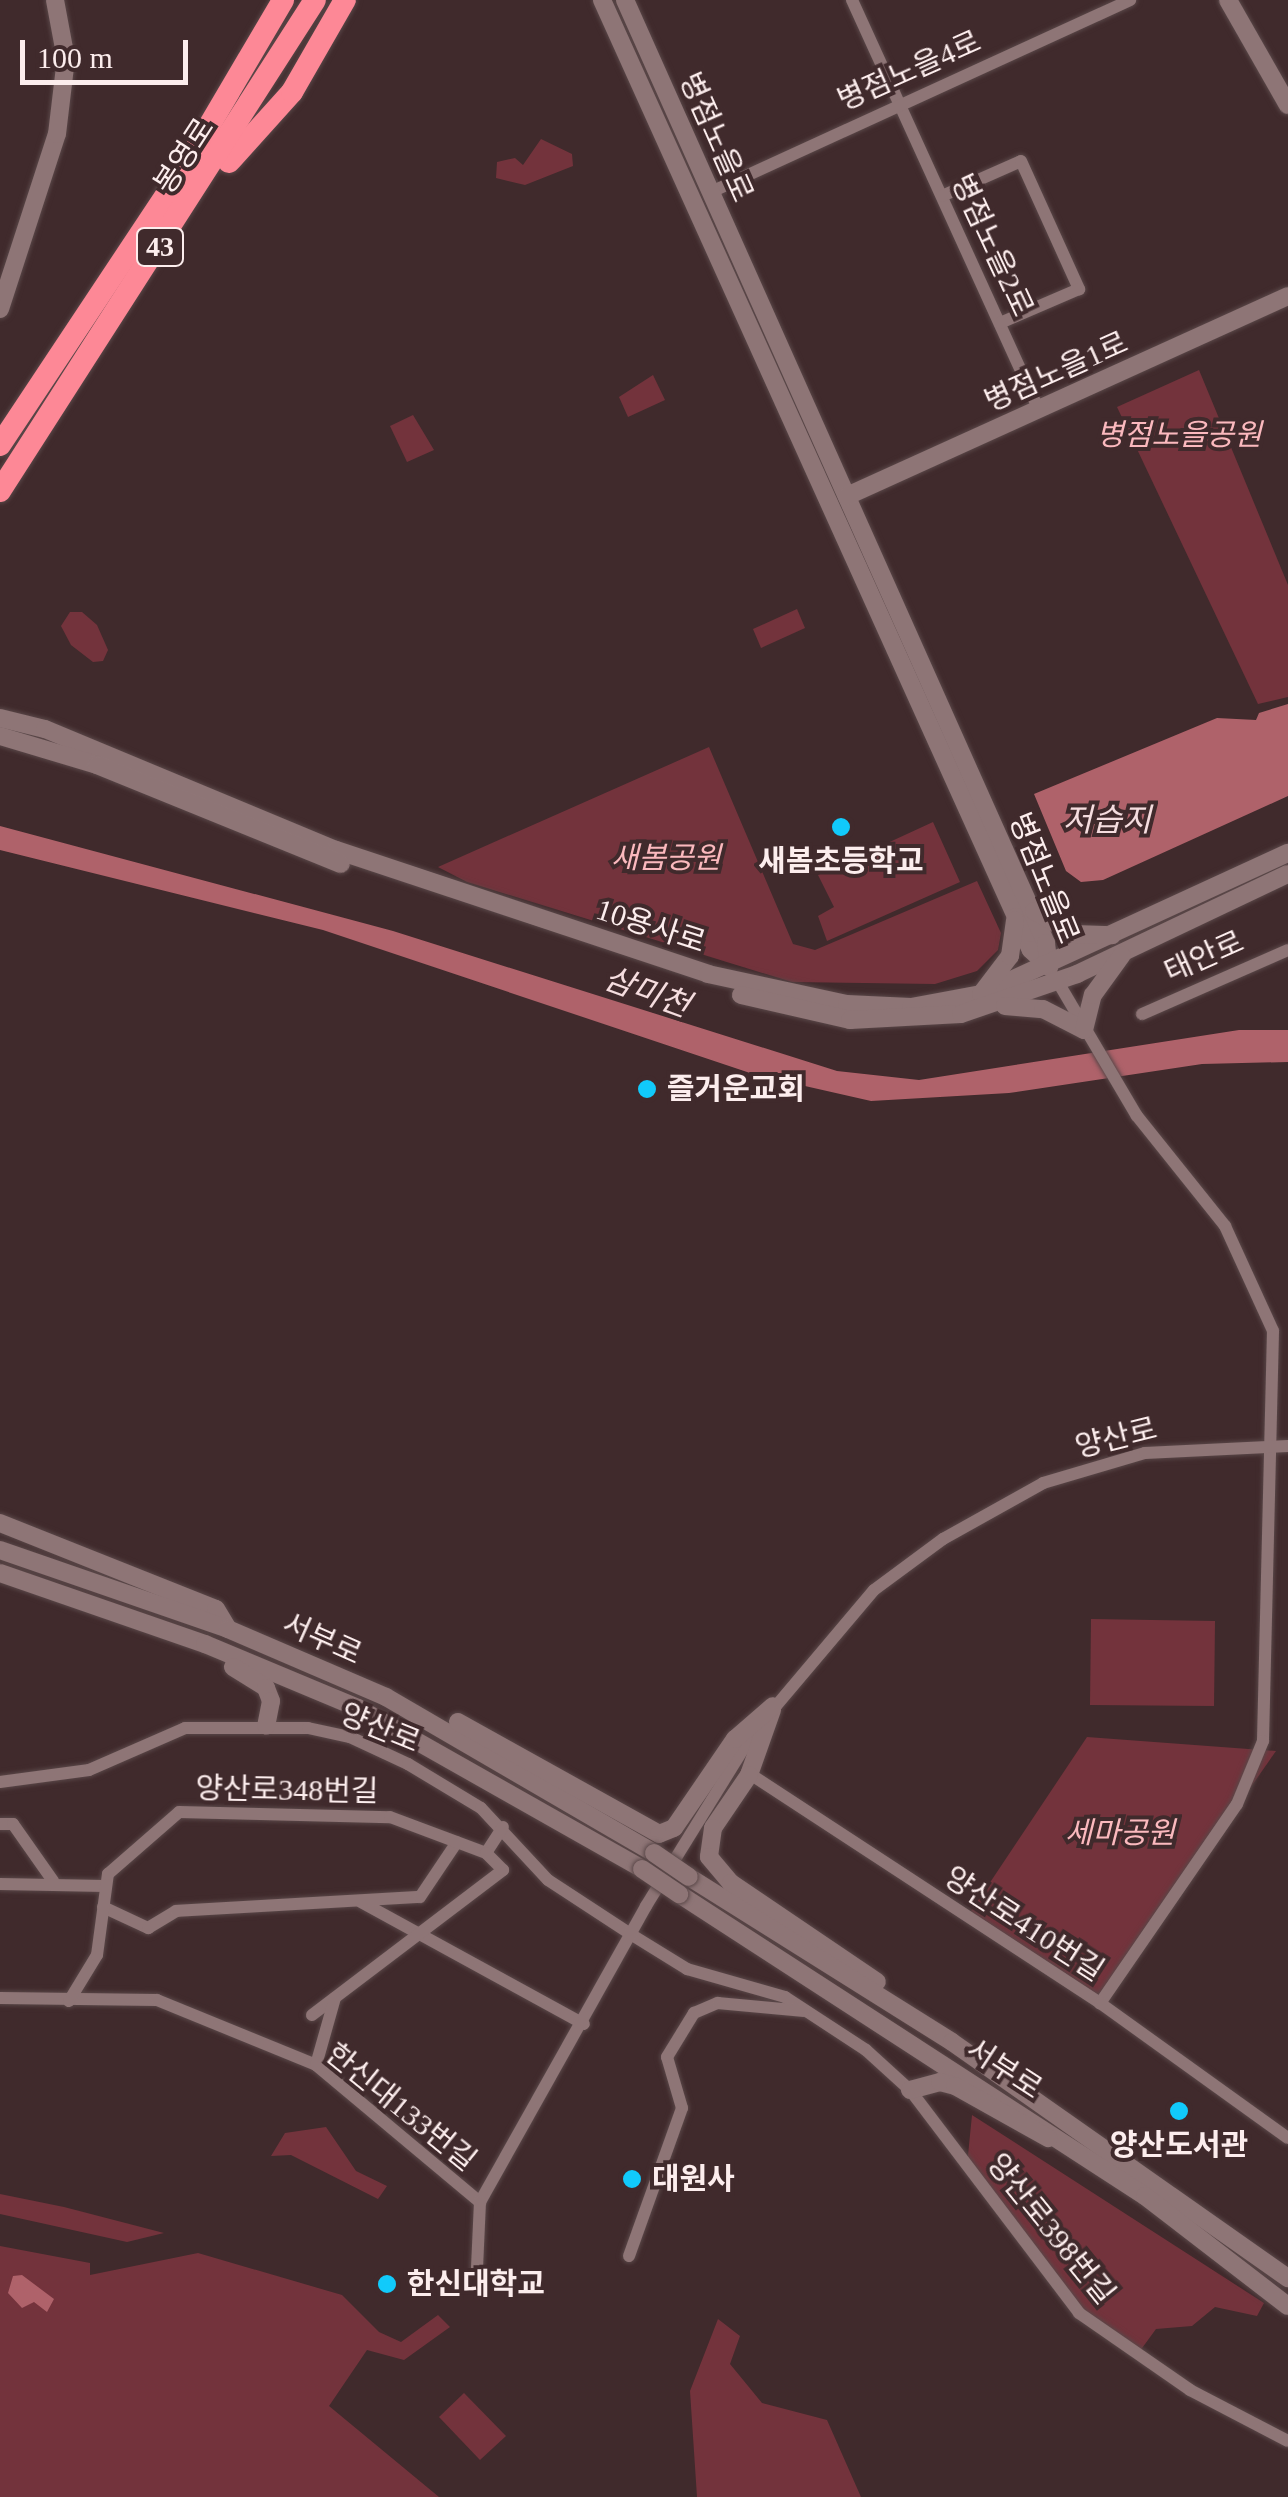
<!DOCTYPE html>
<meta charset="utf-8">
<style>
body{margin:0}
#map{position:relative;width:1288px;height:2497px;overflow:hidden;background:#402a2c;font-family:"Times New Roman","Noto Sans KR",serif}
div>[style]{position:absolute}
.green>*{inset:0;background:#73333c}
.water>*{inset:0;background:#af626a}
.roads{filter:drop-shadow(0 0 2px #594748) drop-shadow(0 0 2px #594748)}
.street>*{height:12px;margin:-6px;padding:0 6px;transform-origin:6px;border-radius:6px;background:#8e7576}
.secondary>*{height:18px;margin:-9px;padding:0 9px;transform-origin:9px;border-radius:9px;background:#8e7576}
.highway>*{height:22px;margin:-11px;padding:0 11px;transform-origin:11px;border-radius:11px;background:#fd8896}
.bridges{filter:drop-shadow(0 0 2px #594748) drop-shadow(0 0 2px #594748)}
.secondary-bridge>*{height:18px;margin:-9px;padding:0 9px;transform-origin:9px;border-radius:9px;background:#8e7576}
.dots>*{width:28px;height:28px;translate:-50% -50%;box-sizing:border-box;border:5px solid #402a2c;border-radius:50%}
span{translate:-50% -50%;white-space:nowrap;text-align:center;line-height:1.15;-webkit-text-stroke:8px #402a2c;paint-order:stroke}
.shield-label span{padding:2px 8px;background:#402a2c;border:2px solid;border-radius:8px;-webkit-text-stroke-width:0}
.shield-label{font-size:28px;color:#fceded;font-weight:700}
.street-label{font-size:30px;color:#fceded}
.park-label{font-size:30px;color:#fbb9be;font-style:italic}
.poi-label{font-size:30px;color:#fceded;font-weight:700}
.left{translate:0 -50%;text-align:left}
.water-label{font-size:32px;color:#f5dddf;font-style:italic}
.scale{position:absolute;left:20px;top:40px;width:168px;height:45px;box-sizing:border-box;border:5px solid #fceded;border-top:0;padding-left:12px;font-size:30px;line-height:35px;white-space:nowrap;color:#fceded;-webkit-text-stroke:8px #402a2c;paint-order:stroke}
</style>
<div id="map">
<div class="green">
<i style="clip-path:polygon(541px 139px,572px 154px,573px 166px,525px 185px,496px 178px,497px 162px,515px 158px,523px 165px)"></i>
<i style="clip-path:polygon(1199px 370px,1288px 585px,1288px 697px,1258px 704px,1117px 407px)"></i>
<i style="clip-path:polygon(653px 375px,665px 400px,628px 417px,619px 397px)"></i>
<i style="clip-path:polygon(413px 415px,434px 450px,407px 462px,390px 426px)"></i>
<i style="clip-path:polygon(797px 609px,805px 628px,761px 648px,753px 629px)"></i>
<i style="clip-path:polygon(70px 612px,82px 612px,97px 625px,108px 650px,103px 661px,93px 662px,71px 645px,61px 626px)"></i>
<i style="clip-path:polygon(709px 747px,793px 944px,815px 950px,977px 881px,1001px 933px,998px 950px,977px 971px,935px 984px,792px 982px,467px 882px,438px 867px)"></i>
<i style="clip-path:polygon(933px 822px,960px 882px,827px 941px,818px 916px,834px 907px,818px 875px)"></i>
<i style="clip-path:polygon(1091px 1619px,1215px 1621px,1214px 1706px,1090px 1705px)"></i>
<i style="clip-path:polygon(1087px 1737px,1276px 1751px,1100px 2003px,967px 1917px)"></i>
<i style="clip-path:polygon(972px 2115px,1264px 2303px,1257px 2316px,1215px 2307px,1192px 2326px,1156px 2329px,1137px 2355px,1079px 2313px,967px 2165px)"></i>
<i style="clip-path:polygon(326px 2127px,356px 2171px,387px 2186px,378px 2199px,291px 2155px,271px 2156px,285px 2133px)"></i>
<i style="clip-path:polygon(0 2194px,64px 2207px,164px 2233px,127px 2242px,0 2214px)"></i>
<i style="clip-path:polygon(0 2246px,90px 2263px,90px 2275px,198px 2253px,342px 2295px,379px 2332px,401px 2342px,438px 2315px,450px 2327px,404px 2360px,367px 2350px,329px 2406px,439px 2497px,0 2497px)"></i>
<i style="clip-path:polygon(718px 2319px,740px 2336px,730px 2364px,762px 2403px,827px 2420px,861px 2497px,697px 2497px,690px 2391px)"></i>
<i style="clip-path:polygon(464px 2393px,506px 2436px,480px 2460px,439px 2417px)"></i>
</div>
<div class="water">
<i style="clip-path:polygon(1288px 704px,1288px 796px,1103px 880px,1081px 882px,1066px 871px,1034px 794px,1217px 718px,1256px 720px,1259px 713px)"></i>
<i style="clip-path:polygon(0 826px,393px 931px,837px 1071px,919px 1080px,1239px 1030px,1288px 1030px,1288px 1062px,1202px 1064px,1009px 1093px,871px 1101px,756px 1075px,323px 930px,0 850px)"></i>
<i style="clip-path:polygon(22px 2275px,54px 2299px,47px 2312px,34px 2302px,22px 2308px,8px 2293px,13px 2276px)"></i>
</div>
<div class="roads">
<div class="street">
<i style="left:852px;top:0;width:452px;rotate:65.5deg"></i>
<i style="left:711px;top:192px;width:461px;rotate:-24.6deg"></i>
<i style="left:942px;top:196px;width:86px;rotate:-23.9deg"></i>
<i style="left:1021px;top:161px;width:141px;rotate:65.6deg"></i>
<i style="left:1079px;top:289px;width:86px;rotate:156.7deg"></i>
<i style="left:1055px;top:977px;width:161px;rotate:59.5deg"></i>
<i style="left:1137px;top:1116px;width:141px;rotate:51.3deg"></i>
<i style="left:1225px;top:1226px;width:115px;rotate:65.4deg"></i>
<i style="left:1273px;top:1331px;width:410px;rotate:91.4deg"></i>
<i style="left:1263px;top:1741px;width:68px;rotate:112.4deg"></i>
<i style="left:1237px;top:1804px;width:242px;rotate:124.5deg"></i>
<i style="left:1142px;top:1014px;width:159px;rotate:-23.7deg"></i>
<i style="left:747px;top:1772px;width:422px;rotate:33.2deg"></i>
<i style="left:1100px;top:2003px;width:231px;rotate:35.7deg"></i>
<i style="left:0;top:1782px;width:90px;rotate:-7.7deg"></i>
<i style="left:89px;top:1770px;width:105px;rotate:-23.6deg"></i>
<i style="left:185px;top:1728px;width:123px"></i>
<i style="left:308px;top:1728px;width:43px;rotate:12.1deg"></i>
<i style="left:350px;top:1737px;width:64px;rotate:25deg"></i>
<i style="left:408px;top:1764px;width:85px;rotate:31.1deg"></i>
<i style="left:481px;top:1808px;width:98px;rotate:47.1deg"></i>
<i style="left:548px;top:1880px;width:100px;rotate:33.2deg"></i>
<i style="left:632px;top:1935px;width:65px;rotate:31.7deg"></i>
<i style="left:687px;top:1969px;width:102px;rotate:15.9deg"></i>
<i style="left:785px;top:1997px;width:97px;rotate:33.2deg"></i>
<i style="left:866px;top:2050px;width:59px;rotate:42.3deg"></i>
<i style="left:910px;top:2090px;width:280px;rotate:52.8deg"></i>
<i style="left:1079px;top:2313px;width:135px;rotate:34.7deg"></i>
<i style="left:1190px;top:2390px;width:110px;rotate:27.5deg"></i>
<i style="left:0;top:1824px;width:13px"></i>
<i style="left:13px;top:1824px;width:70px;rotate:54.9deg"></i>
<i style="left:0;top:1884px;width:105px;rotate:1.1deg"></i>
<i style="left:361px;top:1902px;width:254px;rotate:28.7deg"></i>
<i style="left:103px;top:1907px;width:50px;rotate:25deg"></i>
<i style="left:148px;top:1928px;width:33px;rotate:-31deg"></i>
<i style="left:176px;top:1911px;width:244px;rotate:-3.3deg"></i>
<i style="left:420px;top:1897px;width:66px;rotate:-56.1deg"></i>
<i style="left:0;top:1998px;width:157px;rotate:0.7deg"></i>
<i style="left:157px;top:2000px;width:172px;rotate:22.2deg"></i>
<i style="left:316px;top:2065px;width:214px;rotate:39.9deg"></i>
<i style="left:480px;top:2202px;width:339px;rotate:-60.7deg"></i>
<i style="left:646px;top:1906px;width:205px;rotate:-58.2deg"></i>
<i style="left:754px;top:1732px;width:186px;rotate:-49.8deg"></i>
<i style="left:874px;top:1590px;width:86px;rotate:-36.5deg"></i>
<i style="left:943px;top:1539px;width:115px;rotate:-29.2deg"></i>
<i style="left:1043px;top:1483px;width:106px;rotate:-16.4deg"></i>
<i style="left:1145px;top:1453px;width:143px;rotate:-2.8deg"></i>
<i style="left:69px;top:2001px;width:54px;rotate:-58.7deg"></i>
<i style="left:97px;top:1955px;width:82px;rotate:-82.3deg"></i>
<i style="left:108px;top:1874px;width:94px;rotate:-41.1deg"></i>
<i style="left:179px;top:1812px;width:211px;rotate:1.4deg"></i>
<i style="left:390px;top:1817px;width:103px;rotate:20.6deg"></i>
<i style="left:486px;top:1853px;width:31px;rotate:-57deg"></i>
<i style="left:312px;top:2015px;width:240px;rotate:-37.2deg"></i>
<i style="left:503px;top:1870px;width:24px;rotate:-135deg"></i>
<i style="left:316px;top:2065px;width:70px;rotate:-74.2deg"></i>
<i style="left:629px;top:2256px;width:157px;rotate:-70.3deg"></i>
<i style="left:682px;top:2108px;width:53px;rotate:-106.4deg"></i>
<i style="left:667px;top:2057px;width:52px;rotate:-58.5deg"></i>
<i style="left:694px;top:2013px;width:26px;rotate:-23deg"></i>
<i style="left:718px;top:2003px;width:86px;rotate:5.3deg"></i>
<i style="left:477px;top:2268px;width:66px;rotate:-87.4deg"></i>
</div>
<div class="secondary">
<i style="left:602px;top:0;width:1006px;rotate:65.7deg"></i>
<i style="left:1016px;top:917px;width:36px;rotate:66deg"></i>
<i style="left:1031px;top:950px;width:25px;rotate:43deg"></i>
<i style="left:625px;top:0;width:1033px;rotate:65.94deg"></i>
<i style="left:1046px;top:943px;width:24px;rotate:83deg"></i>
<i style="left:1228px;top:0;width:121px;rotate:60.3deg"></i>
<i style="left:0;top:309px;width:184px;rotate:-72deg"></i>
<i style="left:57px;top:134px;width:76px;rotate:-83.2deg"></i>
<i style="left:66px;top:59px;width:60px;rotate:-100.6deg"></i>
<i style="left:847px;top:496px;width:484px;rotate:-24.4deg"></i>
<i style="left:0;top:718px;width:46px;rotate:13.7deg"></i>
<i style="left:45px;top:729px;width:315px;rotate:22.6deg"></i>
<i style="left:336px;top:850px;width:392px;rotate:18.4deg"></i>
<i style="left:708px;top:974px;width:142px;rotate:12.2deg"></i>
<i style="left:847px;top:1004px;width:64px;rotate:2.7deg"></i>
<i style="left:911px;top:1007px;width:71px;rotate:-10.5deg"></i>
<i style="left:981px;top:994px;width:338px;rotate:-24.7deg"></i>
<i style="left:0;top:736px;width:101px;rotate:16.6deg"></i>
<i style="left:97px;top:765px;width:263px;rotate:22.1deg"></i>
<i style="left:1034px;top:911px;width:46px;rotate:29.9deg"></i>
<i style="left:1074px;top:934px;width:38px;rotate:2deg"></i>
<i style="left:981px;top:994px;width:48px;rotate:-52.7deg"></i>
<i style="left:1010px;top:956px;width:36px;rotate:-82deg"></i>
<i style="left:741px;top:995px;width:112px;rotate:12.9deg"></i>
<i style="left:850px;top:1020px;width:111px;rotate:-3.1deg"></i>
<i style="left:961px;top:1014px;width:123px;rotate:-19deg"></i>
<i style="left:1077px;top:974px;width:233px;rotate:-25.4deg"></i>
<i style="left:1005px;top:1006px;width:38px;rotate:5deg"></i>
<i style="left:1043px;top:1009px;width:46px;rotate:27.1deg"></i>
<i style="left:1084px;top:1030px;width:36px;rotate:-76deg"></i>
<i style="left:1093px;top:995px;width:49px;rotate:-54.1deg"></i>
<i style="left:0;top:1523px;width:232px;rotate:21.7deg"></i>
<i style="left:216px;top:1609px;width:23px;rotate:59deg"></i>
<i style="left:0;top:1550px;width:241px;rotate:19.1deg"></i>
<i style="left:228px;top:1629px;width:172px;rotate:23.3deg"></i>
<i style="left:386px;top:1697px;width:310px;rotate:30.2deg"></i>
<i style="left:0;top:1573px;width:217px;rotate:19.1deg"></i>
<i style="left:205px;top:1644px;width:166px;rotate:22.7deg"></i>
<i style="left:358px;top:1708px;width:326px;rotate:29.5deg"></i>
<i style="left:233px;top:1667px;width:39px;rotate:32deg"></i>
<i style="left:266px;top:1688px;width:14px;rotate:69deg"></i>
<i style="left:271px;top:1701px;width:25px;rotate:101deg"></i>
<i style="left:772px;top:1710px;width:69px;rotate:109.5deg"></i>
<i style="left:749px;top:1775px;width:64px;rotate:124.2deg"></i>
<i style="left:713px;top:1828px;width:29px;rotate:98deg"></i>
<i style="left:709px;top:1857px;width:34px;rotate:50deg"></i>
<i style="left:731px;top:1883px;width:176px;rotate:34.1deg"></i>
<i style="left:458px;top:1722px;width:230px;rotate:29.1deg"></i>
<i style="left:659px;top:1834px;width:16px;rotate:-22deg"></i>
<i style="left:674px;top:1828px;width:108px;rotate:-55.6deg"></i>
<i style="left:735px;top:1739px;width:50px;rotate:-41deg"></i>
<i style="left:689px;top:1877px;width:310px;rotate:32.1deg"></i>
<i style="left:952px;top:2042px;width:411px;rotate:35.1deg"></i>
<i style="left:679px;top:1894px;width:555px;rotate:32.95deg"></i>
<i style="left:1145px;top:2196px;width:180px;rotate:37.6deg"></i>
<i style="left:910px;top:2090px;width:31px;rotate:-15deg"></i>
<i style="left:940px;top:2082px;width:16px;rotate:15deg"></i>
<i style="left:955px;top:2086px;width:107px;rotate:29.2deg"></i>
</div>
<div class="highway">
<i style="left:229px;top:162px;width:94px;rotate:-48deg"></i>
<i style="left:292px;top:92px;width:106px;rotate:-60.1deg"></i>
<i style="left:0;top:445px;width:330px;rotate:-56.4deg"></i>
<i style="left:183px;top:170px;width:197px;rotate:-59.5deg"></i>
<i style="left:0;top:491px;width:583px;rotate:-57.32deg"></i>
</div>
</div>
<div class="bridges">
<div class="secondary-bridge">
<i style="left:654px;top:1853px;width:42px;rotate:34.4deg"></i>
<i style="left:642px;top:1869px;width:45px;rotate:34deg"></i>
</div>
</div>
<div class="dots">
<i style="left:841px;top:827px;background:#11cafb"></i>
<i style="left:647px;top:1089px;background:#11cafb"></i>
<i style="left:1179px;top:2111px;background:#11cafb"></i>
<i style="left:632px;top:2179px;background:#11cafb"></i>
<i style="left:387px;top:2284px;background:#11cafb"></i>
</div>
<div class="shield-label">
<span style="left:160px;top:247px">43</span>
</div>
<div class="street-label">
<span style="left:909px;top:71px;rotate:-24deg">병점노을4로</span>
<span style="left:716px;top:137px;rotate:66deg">병점노을로</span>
<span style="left:184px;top:156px;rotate:-57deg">봉영로</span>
<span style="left:992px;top:245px;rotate:65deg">병점노을2로</span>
<span style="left:1056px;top:372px;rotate:-24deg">병점노을1로</span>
<span style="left:1044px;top:878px;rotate:68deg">병점노을로</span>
<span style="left:651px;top:926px;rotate:18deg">10용사로</span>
<span style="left:1204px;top:957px;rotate:-24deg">태안로</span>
<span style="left:1116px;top:1438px;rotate:-14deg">양산로</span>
<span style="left:322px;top:1639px;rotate:24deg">서부로</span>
<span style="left:380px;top:1728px;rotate:22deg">양산로</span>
<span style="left:287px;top:1790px;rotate:1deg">양산로348번길</span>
<span style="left:1024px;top:1924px;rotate:33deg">양산로410번길</span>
<span style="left:1004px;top:2069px;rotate:33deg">서부로</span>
<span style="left:401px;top:2107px;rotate:39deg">한신대133번길</span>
<span style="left:1051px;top:2229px;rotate:51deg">양산로398번길</span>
</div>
<div class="park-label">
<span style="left:1179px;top:435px">병점노을공원</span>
<span style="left:666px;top:858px">새봄공원</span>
<span style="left:1120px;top:1833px">세마공원</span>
</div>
<div class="poi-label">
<span style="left:841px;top:861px">새봄초등학교</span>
<span class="left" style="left:667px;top:1089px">즐거운교회</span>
<span style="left:1179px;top:2145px">양산도서관</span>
<span class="left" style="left:652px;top:2179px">대원사</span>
<span class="left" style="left:407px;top:2284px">한신대학교</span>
</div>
<div class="water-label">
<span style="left:1107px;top:820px">저습지</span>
<span style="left:647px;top:992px;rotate:20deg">삼미천</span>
</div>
<div class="scale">100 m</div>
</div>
